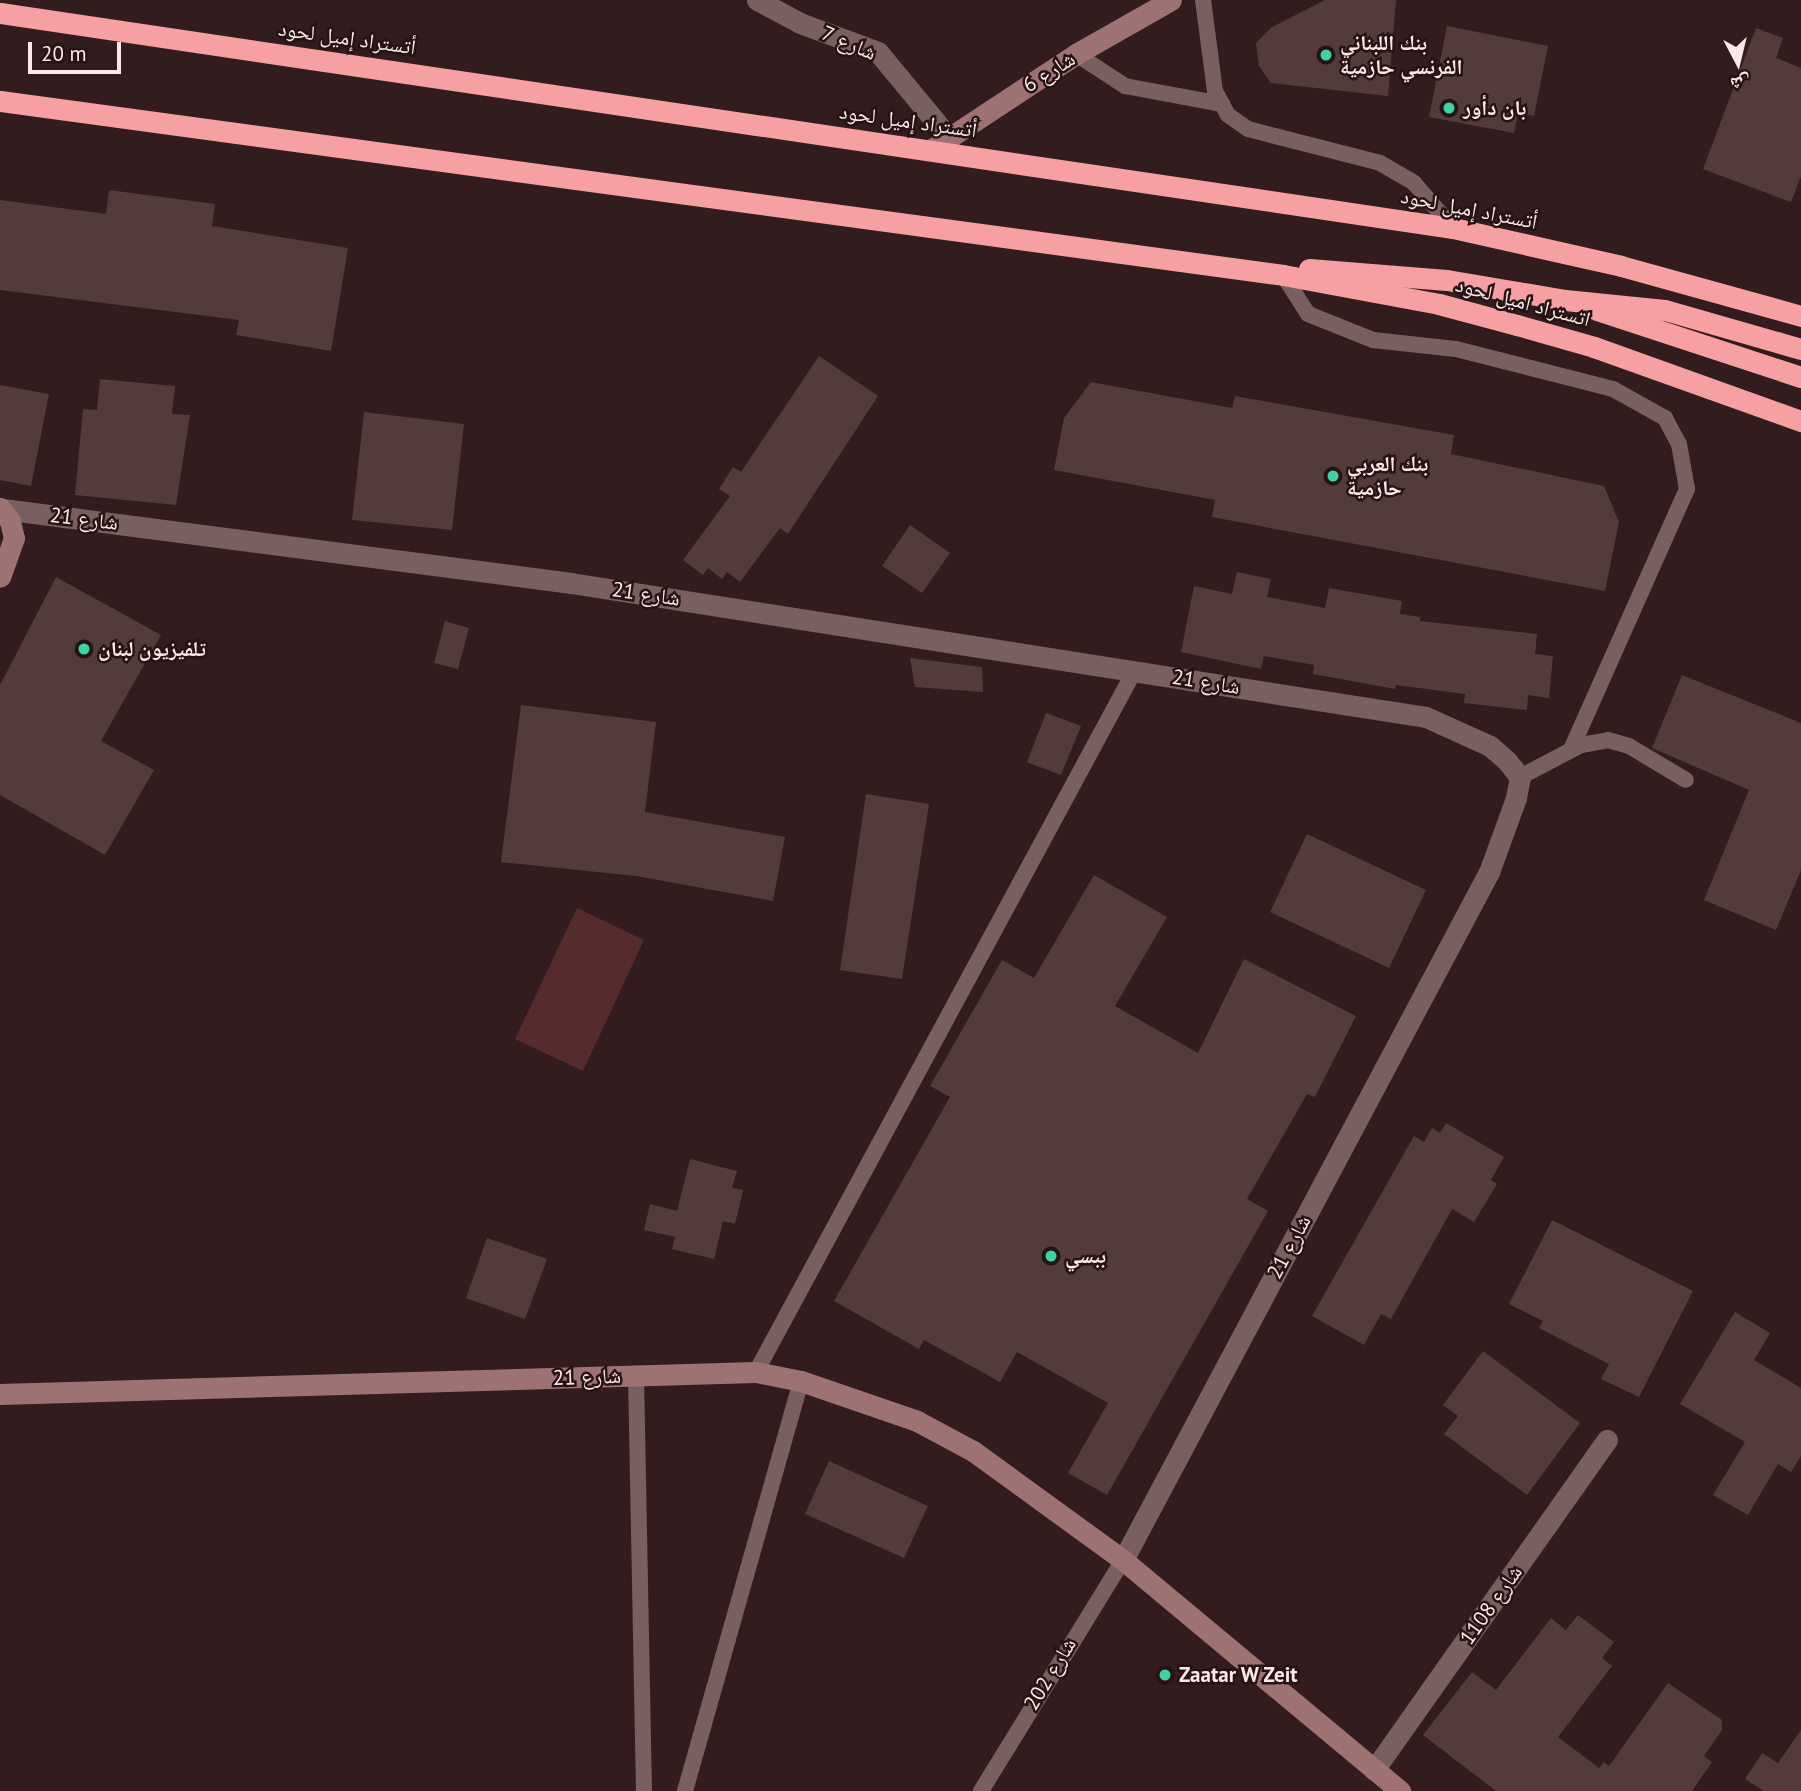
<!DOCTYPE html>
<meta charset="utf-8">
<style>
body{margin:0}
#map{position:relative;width:1801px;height:1791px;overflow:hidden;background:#321c1d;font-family:"PT Sans","Noto Naskh Arabic",sans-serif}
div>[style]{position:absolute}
.green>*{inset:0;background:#552b2d}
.building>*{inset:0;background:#533b3b}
.lane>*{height:16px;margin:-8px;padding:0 8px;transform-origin:8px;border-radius:8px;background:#795f5f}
.street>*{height:21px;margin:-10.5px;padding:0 10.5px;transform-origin:10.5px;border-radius:10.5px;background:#795f5f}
.secondary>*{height:21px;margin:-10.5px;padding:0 10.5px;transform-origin:10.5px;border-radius:10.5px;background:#9e7273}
.highway>*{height:21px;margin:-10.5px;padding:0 10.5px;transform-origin:10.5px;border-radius:10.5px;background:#f6a0a3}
.dots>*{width:19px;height:19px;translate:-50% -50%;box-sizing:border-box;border:4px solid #281314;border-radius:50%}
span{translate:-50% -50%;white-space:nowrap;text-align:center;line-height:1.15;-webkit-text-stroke:5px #281314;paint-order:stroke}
.street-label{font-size:21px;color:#f9e9e9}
.poi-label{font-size:21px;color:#f9e9e9;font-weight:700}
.left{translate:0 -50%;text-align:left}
.north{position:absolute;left:1703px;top:28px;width:70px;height:70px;-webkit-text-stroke:5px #281314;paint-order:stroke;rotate:173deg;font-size:19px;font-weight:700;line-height:28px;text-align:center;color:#f9e9e9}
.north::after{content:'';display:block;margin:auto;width:24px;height:32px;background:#f9e9e9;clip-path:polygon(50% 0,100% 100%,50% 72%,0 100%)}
.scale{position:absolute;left:28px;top:42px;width:93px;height:32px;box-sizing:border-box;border:4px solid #f9e9e9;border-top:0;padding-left:9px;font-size:21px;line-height:24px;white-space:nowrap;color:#f9e9e9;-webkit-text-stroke:5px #281314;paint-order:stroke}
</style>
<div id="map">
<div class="green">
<i style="clip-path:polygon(577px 908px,644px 940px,583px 1071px,515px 1039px)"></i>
</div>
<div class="building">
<i style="clip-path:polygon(1325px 0,1396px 0,1388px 96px,1271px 83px,1259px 66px,1256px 43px,1272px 27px)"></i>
<i style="clip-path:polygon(1447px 26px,1548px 46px,1534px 116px,1518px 113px,1514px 133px,1429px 117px)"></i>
<i style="clip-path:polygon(1756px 28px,1783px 38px,1776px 58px,1801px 68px,1801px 176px,1791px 202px,1703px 169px)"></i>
<i style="clip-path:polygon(109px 190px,215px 204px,212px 226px,348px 248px,331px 351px,236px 335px,239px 320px,0 290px,0 200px,106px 214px)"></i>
<i style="clip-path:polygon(819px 356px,878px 396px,788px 534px,780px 528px,740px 582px,727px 572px,722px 579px,708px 568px,703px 575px,683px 560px,730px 496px,719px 489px,733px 467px,741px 472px)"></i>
<i style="clip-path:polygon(100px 379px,175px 386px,172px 414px,190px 415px,176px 505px,75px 495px,83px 409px,97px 410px)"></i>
<i style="clip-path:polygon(1091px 382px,1232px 408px,1235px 396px,1454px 435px,1451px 454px,1604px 486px,1619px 522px,1605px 591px,1212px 517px,1215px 500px,1054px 470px,1064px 418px)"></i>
<i style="clip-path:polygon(0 385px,49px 394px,31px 486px,0 480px)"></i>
<i style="clip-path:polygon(364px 412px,464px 424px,452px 530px,352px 520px)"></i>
<i style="clip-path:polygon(910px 525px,950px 553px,922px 593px,882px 566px)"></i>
<i style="clip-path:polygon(1237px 572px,1271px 579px,1267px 597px,1325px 608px,1329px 588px,1402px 601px,1400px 614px,1420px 617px,1420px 621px,1537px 634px,1535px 654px,1553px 656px,1549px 698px,1528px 695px,1527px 710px,1464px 703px,1465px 694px,1396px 685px,1395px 689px,1313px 674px,1314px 665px,1264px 656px,1261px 669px,1181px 652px,1194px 586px,1232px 594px)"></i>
<i style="clip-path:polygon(56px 577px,161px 635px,101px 741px,154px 770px,105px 855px,0 795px,0 685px)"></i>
<i style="clip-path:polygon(445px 621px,469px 628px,458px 669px,434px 663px)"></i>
<i style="clip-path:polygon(910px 658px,982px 667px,983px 692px,915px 687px)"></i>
<i style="clip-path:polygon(1682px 675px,1801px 723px,1801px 870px,1776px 930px,1704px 900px,1749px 790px,1652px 748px)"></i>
<i style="clip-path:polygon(521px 705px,656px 722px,645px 812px,785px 837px,773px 901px,636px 876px,501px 862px)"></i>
<i style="clip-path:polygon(1046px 713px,1081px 726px,1061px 775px,1027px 762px)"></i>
<i style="clip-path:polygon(866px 794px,929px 804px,902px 979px,840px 970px)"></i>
<i style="clip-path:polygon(1307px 834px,1426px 890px,1389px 968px,1270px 912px)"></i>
<i style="clip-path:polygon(1094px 875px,1167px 917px,1115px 1006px,1198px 1053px,1244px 959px,1356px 1016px,1315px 1097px,1307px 1094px,1247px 1199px,1268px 1211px,1107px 1495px,1068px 1473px,1108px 1403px,1017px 1352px,1000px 1382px,924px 1340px,919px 1349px,834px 1301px,950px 1097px,930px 1086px,1002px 960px,1034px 978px)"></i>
<i style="clip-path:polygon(1446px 1123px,1504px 1157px,1491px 1180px,1497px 1184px,1474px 1222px,1452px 1209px,1391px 1319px,1381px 1314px,1364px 1345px,1312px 1316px,1414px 1136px,1424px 1142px,1432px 1128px,1440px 1133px)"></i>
<i style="clip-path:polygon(690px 1159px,737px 1171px,732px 1188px,743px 1190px,735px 1224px,723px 1221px,714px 1259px,672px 1249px,675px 1237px,644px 1230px,650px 1204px,677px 1211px)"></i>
<i style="clip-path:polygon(1552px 1220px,1693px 1291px,1639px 1397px,1601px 1379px,1609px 1364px,1539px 1328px,1543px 1321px,1509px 1304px)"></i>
<i style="clip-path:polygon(487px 1238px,547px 1259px,525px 1319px,466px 1298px)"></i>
<i style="clip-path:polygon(1735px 1312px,1770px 1333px,1754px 1360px,1801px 1388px,1801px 1456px,1791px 1472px,1778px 1464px,1748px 1515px,1713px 1495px,1745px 1442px,1680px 1404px)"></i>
<i style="clip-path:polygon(1483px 1351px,1580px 1423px,1527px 1495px,1444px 1434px,1458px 1416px,1443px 1405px)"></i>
<i style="clip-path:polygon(829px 1461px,928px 1506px,904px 1558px,805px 1514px)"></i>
<i style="clip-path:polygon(1578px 1615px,1614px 1642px,1602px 1658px,1612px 1666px,1558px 1737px,1599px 1768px,1604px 1762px,1609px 1766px,1668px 1683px,1722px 1720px,1722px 1730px,1704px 1756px,1712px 1762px,1692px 1791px,1496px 1791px,1423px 1735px,1472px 1672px,1496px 1690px,1551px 1618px,1566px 1630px)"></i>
<i style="clip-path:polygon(1801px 1730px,1801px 1791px,1764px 1791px,1745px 1779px,1762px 1753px,1778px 1763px)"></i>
</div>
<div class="lane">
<i style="left:1203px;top:0;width:92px;rotate:82.5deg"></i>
<i style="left:1215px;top:91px;width:27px;rotate:62deg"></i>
<i style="left:1228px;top:115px;width:24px;rotate:35deg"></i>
<i style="left:1248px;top:129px;width:136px;rotate:14.4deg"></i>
<i style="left:1380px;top:163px;width:39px;rotate:30deg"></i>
<i style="left:1414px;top:183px;width:60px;rotate:49.1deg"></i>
<i style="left:1076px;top:54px;width:59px;rotate:33.1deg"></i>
<i style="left:1125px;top:86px;width:99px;rotate:10.5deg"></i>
<i style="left:1283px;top:275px;width:46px;rotate:57.3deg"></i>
<i style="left:1308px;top:314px;width:70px;rotate:21.8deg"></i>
<i style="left:1373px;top:340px;width:83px;rotate:6.2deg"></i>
<i style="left:1456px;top:349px;width:162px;rotate:14.3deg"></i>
<i style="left:1613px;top:389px;width:60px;rotate:29.1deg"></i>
<i style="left:1665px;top:418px;width:30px;rotate:62deg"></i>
<i style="left:1679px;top:444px;width:46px;rotate:79.9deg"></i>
<i style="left:1687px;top:489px;width:286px;rotate:114deg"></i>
<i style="left:1520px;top:777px;width:69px;rotate:-27.7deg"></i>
<i style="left:1581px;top:745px;width:27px;rotate:-10deg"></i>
<i style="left:1608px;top:740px;width:22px;rotate:16deg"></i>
<i style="left:1629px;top:746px;width:66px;rotate:30.8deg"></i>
<i style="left:756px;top:1372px;width:798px;rotate:-61.64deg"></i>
<i style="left:636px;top:1375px;width:416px;rotate:88.9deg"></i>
<i style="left:685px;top:1791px;width:426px;rotate:-74.2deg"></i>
<i style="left:981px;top:1791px;width:271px;rotate:-58.4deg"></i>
</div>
<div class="street">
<i style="left:757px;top:0;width:49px;rotate:28.1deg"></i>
<i style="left:800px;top:23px;width:83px;rotate:20.4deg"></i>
<i style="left:878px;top:52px;width:113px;rotate:50.4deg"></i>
<i style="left:3px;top:509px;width:573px;rotate:7.42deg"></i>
<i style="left:571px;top:583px;width:865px;rotate:8.91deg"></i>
<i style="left:1426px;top:717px;width:70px;rotate:24.4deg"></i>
<i style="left:1490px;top:746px;width:23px;rotate:41deg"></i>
<i style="left:1507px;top:761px;width:21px;rotate:51deg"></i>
<i style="left:1520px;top:777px;width:21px;rotate:101deg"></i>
<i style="left:1516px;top:798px;width:79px;rotate:110deg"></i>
<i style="left:1489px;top:872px;width:779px;rotate:118.01deg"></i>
<i style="left:1374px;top:1770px;width:404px;rotate:-54.8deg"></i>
</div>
<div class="secondary">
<i style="left:932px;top:149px;width:173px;rotate:-33.4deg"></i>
<i style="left:1076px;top:54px;width:109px;rotate:-29.6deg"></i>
<i style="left:0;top:508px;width:16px;rotate:52deg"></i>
<i style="left:10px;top:521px;width:17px;rotate:77deg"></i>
<i style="left:14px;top:538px;width:41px;rotate:109.7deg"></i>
<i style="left:0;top:1394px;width:756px;rotate:-1.67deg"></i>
<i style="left:756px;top:1372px;width:46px;rotate:11.3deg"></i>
<i style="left:801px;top:1381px;width:123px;rotate:19deg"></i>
<i style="left:917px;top:1421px;width:64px;rotate:28.2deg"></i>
<i style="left:973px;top:1451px;width:185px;rotate:36deg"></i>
<i style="left:1123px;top:1560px;width:361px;rotate:39.8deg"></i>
</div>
<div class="highway">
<i style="left:0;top:13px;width:1469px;rotate:8.42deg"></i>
<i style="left:1453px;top:228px;width:172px;rotate:12.7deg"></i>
<i style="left:1621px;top:266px;width:187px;rotate:15.5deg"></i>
<i style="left:0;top:101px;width:1295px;rotate:7.72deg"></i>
<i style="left:1283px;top:275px;width:159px;rotate:10.5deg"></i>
<i style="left:1439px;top:304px;width:81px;rotate:15.1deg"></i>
<i style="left:1517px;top:325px;width:80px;rotate:15.9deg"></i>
<i style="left:1594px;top:347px;width:220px;rotate:19.7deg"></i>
<i style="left:1309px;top:269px;width:138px;rotate:4.6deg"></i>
<i style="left:1447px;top:280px;width:120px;rotate:9.6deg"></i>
<i style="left:1565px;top:300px;width:100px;rotate:5.7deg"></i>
<i style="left:1665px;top:310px;width:141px;rotate:16deg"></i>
<i style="left:1597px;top:310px;width:215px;rotate:18.2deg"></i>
</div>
<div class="dots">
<i style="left:1326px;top:55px;background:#3ad4a5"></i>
<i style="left:1449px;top:108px;background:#3ad4a5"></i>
<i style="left:1333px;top:476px;background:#3ad4a5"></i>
<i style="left:84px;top:649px;background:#3ad4a5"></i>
<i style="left:1051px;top:1256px;background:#3ad4a5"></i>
<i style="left:1165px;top:1675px;background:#3ad4a5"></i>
</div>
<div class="street-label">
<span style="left:347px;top:38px;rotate:8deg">أتستراد إميل لحود</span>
<span style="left:849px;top:43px;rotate:23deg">شارع 7</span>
<span style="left:1049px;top:72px;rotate:-32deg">شارع 6</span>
<span style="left:908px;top:121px;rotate:8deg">أتستراد إميل لحود</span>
<span style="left:1469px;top:209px;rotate:11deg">أتستراد إميل لحود</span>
<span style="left:1523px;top:302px;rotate:15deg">اتستراد اميل لحود</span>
<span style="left:84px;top:519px;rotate:7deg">شارع 21</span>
<span style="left:646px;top:594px;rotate:8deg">شارع 21</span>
<span style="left:1206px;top:682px;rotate:9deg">شارع 21</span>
<span style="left:1289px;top:1247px;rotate:-62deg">شارع 21</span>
<span style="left:587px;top:1377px;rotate:-2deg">شارع 21</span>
<span style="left:1491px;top:1605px;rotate:-55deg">شارع 1108</span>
<span style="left:1050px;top:1674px;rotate:-59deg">شارع 202</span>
</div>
<div class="poi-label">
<span class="left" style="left:1340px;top:55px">بنك اللبناني<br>الفرنسي حازمية</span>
<span class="left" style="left:1463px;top:108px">بان دأور</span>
<span class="left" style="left:1347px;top:476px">بنك العربي<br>حازمية</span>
<span class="left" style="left:98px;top:649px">تلفيزيون لبنان</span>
<span class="left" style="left:1065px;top:1256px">ببسي</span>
<span class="left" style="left:1179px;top:1675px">Zaatar W Zeit</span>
</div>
<div class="north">ش</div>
<div class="scale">20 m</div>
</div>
